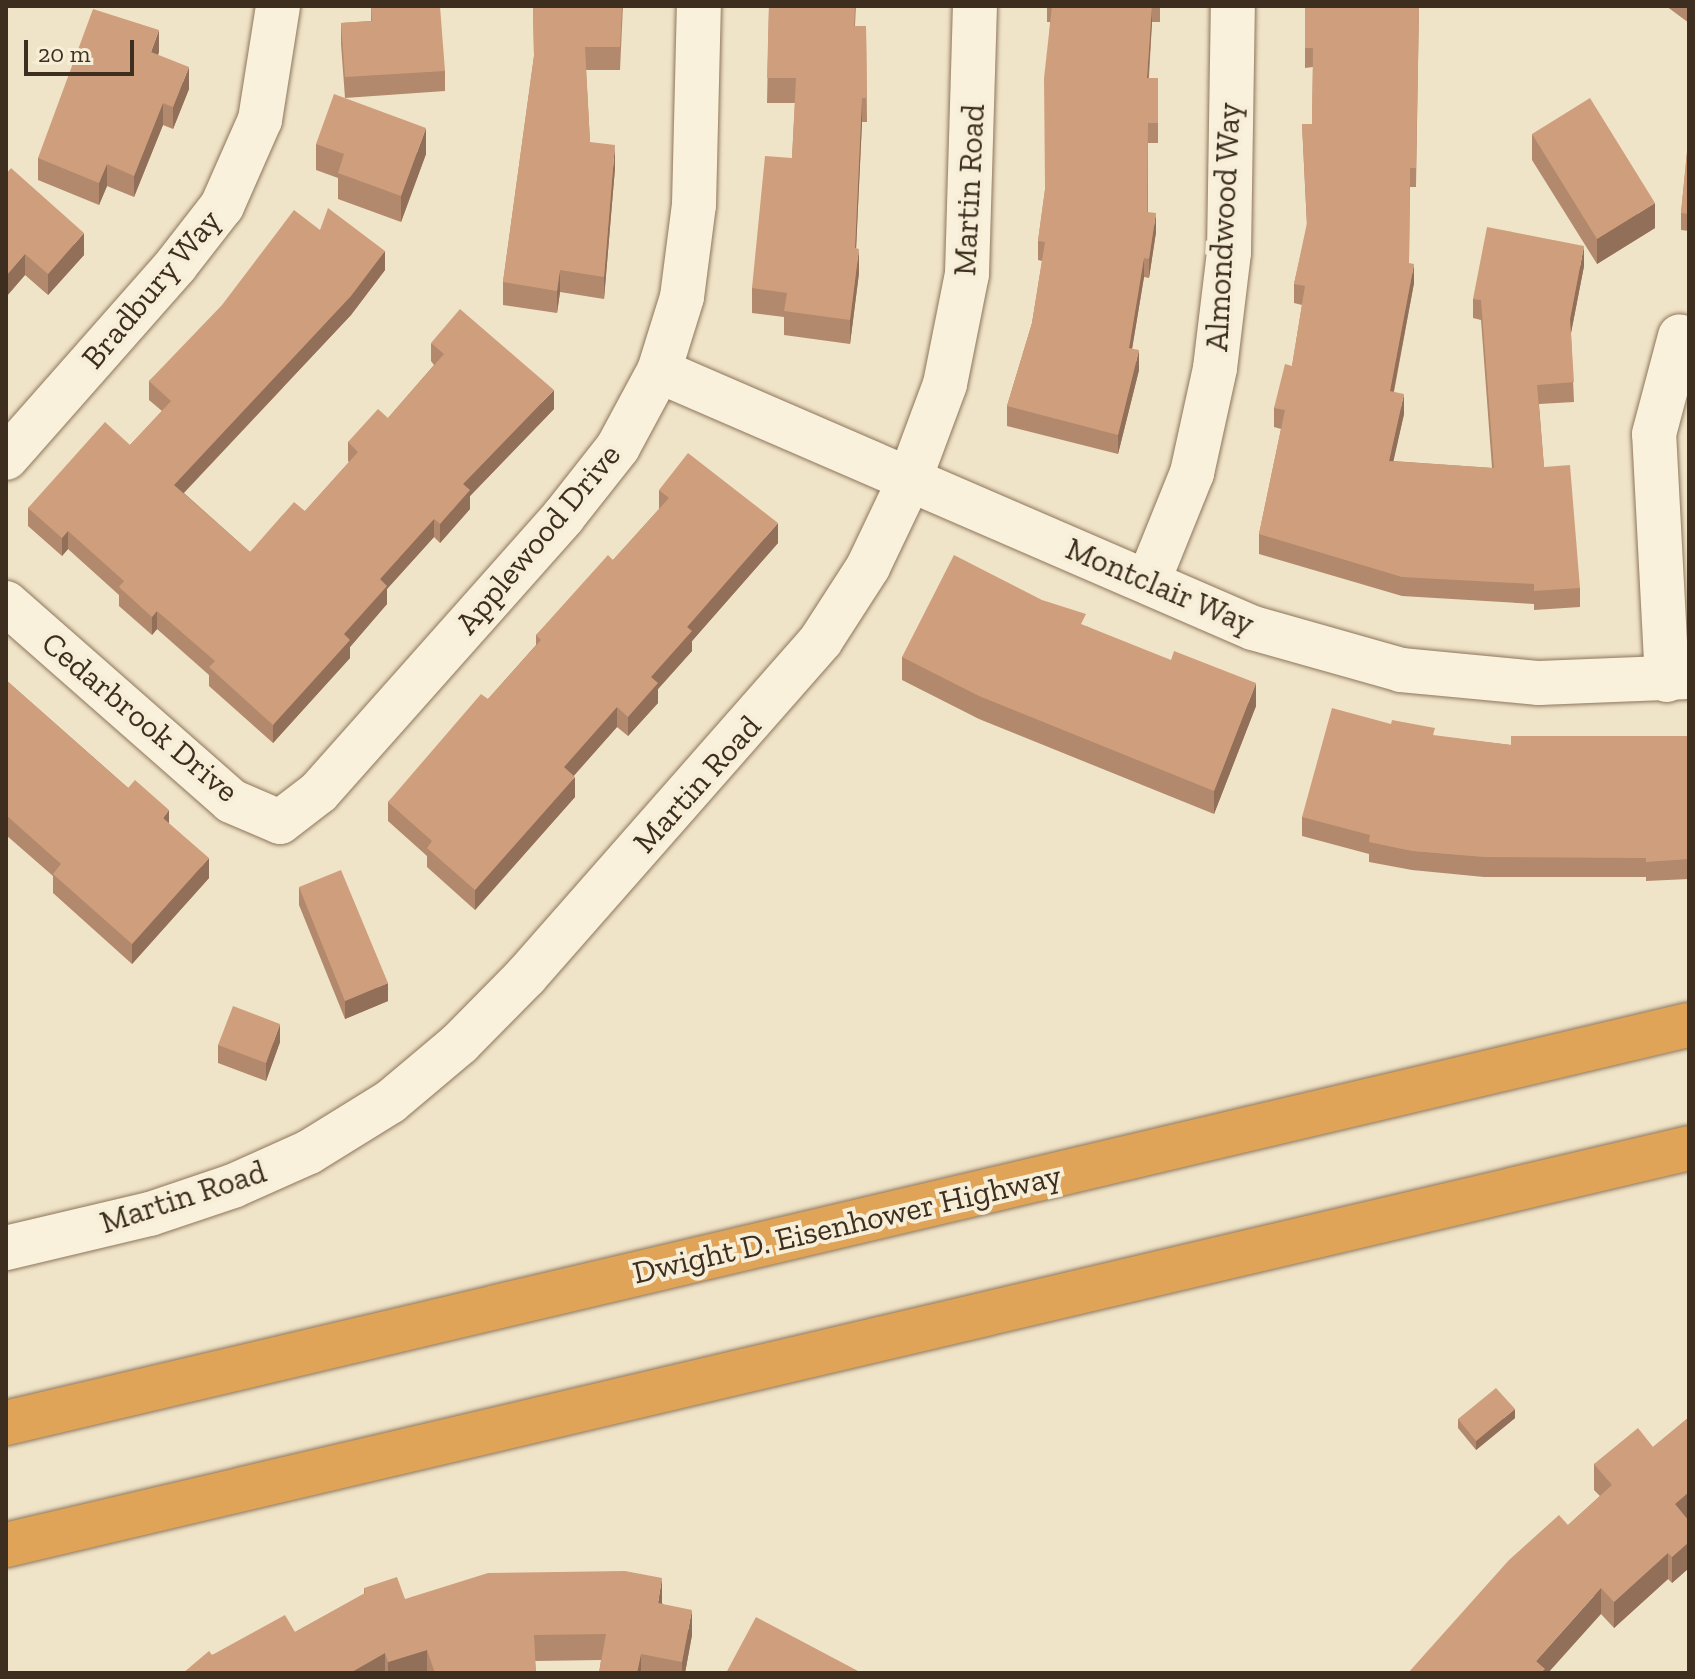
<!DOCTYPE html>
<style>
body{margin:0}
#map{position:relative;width:1695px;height:1679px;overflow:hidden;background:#f0e4c8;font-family:"Zilla Slab",serif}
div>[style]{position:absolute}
.roads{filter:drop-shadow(0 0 2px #8d765c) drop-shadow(0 0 2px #8d765c)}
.street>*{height:44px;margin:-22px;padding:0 22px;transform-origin:22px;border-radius:22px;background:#faf1dc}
.highway>*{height:44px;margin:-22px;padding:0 22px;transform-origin:22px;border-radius:22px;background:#e0a458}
.wall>*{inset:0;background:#b2896c}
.shaded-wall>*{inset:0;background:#916f58}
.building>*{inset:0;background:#cf9f7d}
span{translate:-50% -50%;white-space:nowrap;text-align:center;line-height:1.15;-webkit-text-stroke:8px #f7eed8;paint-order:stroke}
.street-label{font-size:32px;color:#3d2e20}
.frame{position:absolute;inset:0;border:8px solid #3d2e20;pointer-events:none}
.scale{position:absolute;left:24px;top:40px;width:110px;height:36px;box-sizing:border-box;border:4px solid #3d2e20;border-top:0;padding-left:10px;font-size:24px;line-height:28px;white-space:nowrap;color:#3d2e20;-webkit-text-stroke:6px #f7eed8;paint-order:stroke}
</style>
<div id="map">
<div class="roads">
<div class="street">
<i style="left:659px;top:371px;width:647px;rotate:23.4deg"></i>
<i style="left:1253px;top:628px;width:154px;rotate:15.8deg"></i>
<i style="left:1401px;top:670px;width:139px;rotate:5.4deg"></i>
<i style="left:1539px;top:683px;width:150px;rotate:-2.3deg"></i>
<i style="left:6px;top:458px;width:257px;rotate:-48.6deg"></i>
<i style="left:176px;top:265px;width:75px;rotate:-52.1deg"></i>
<i style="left:222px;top:206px;width:94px;rotate:-66.2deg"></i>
<i style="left:260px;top:120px;width:115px;rotate:-81deg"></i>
<i style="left:1148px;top:582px;width:118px;rotate:-68deg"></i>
<i style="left:1192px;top:473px;width:107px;rotate:-77.6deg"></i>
<i style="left:1215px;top:368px;width:117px;rotate:-83.1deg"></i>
<i style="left:1229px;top:252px;width:246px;rotate:-89.1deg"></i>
<i style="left:6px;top:603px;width:300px;rotate:41.3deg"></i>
<i style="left:231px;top:801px;width:53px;rotate:23.2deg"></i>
<i style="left:280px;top:822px;width:49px;rotate:-37.6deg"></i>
<i style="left:319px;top:792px;width:368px;rotate:-48.4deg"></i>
<i style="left:563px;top:517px;width:89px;rotate:-51.8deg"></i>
<i style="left:618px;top:447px;width:86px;rotate:-61.7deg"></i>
<i style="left:659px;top:371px;width:77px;rotate:-72.7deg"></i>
<i style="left:682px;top:297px;width:93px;rotate:-82.6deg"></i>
<i style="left:694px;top:205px;width:199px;rotate:-88.6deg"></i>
<i style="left:1667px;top:680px;width:246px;rotate:-93deg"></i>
<i style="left:1654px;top:434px;width:101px;rotate:-75.1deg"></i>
<i style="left:6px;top:1248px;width:148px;rotate:-13.3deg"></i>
<i style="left:150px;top:1214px;width:88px;rotate:-18.6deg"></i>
<i style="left:233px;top:1186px;width:83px;rotate:-24.1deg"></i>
<i style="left:309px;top:1152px;width:95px;rotate:-31.7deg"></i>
<i style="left:390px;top:1102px;width:92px;rotate:-40.1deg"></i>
<i style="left:460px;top:1043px;width:94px;rotate:-45.4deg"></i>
<i style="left:526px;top:976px;width:447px;rotate:-48.7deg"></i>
<i style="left:821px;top:640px;width:87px;rotate:-57.2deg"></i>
<i style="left:868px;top:567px;width:95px;rotate:-64.5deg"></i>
<i style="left:909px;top:481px;width:103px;rotate:-69.6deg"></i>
<i style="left:945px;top:384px;width:112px;rotate:-78.7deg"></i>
<i style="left:967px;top:274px;width:268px;rotate:-88.3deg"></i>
</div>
<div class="highway">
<i style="left:6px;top:1423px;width:1729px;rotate:-13.31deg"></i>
<i style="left:6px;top:1545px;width:1729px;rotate:-13.27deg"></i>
</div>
</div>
<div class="wall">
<i style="clip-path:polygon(371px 6px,445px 71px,445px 91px,345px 98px,341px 44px,341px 23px,371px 21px)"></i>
<i style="clip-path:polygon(533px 6px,623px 6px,620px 70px,586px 70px,590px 142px,615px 168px,604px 299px,560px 292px,557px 313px,503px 305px,503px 282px,534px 56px)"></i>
<i style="clip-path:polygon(769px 6px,856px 6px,855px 26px,866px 26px,867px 122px,862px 122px,856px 248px,859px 273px,850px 344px,784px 335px,784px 317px,752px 313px,752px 288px,792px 158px,795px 103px,767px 103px)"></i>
<i style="clip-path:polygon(1047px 6px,1160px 6px,1160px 22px,1152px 22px,1149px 78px,1158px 78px,1158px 143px,1148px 143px,1148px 212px,1156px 232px,1149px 278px,1144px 277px,1132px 349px,1139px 370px,1118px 454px,1007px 426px,1007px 406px,1032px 323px,1042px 261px,1038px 260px,1038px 241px,1045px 190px,1050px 22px,1047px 22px)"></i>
<i style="clip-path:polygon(1305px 6px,1419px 6px,1416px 187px,1410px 187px,1409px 263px,1414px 283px,1394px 392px,1404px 414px,1393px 461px,1492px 468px,1481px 320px,1473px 318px,1473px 299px,1584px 266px,1571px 333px,1574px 402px,1539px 404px,1544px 467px,1580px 588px,1580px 607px,1534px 610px,1534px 604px,1402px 596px,1259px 554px,1259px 534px,1281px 429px,1274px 427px,1274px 408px,1292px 366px,1302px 305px,1294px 303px,1294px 284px,1307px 227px,1302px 124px,1312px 124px,1313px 67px,1305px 68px)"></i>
<i style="clip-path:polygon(1666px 6px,1689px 6px,1689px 23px)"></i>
<i style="clip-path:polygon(159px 52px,158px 55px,189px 89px,173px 129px,163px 125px,134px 197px,107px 186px,99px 205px,38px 180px,38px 158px)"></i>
<i style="clip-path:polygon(1689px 132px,1689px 231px,1681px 230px,1681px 213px)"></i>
<i style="clip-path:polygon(1532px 134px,1655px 228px,1597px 264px,1532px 160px)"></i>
<i style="clip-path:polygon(316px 144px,426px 154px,401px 222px,338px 199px,338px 178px,316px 170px)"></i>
<i style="clip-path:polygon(6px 174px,84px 255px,48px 295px,25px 275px,6px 297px)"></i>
<i style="clip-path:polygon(320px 230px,385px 270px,351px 315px,184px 493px,250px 552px,305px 511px,349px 462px,348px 461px,348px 442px,388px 418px,434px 365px,431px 361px,431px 343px,554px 409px,470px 496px,470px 509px,440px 543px,434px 537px,387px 589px,387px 604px,350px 647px,350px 658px,273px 743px,209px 686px,209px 675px,157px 629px,152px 635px,119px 606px,119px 595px,68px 549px,62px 556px,28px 526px,28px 508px,130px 445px,162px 411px,149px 400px,149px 381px)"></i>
<i style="clip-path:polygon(659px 490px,778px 543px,692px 641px,692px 651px,658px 689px,658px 703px,628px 736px,617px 727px,573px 776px,575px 797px,475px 910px,427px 867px,427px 856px,388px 821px,388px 802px,488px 699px,536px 645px,536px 635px,613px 560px,659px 509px)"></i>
<i style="clip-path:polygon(1086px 626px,1256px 706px,1214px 814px,979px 719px,902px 680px,902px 657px)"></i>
<i style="clip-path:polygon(6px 680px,169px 824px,209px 878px,132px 964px,53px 893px,53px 876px,6px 835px)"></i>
<i style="clip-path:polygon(1435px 736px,1511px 745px,1689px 736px,1689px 879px,1646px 881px,1646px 877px,1484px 877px,1412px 870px,1369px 862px,1369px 854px,1302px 836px,1302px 817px)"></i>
<i style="clip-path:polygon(299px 887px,388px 1001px,345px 1019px,299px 905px)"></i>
<i style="clip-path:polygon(280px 1042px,266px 1081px,218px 1063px,218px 1045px)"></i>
<i style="clip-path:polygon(1689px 1398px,1689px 1518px,1687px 1519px,1689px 1521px,1689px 1568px,1672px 1583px,1668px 1579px,1614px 1628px,1601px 1614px,1568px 1525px,1600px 1496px,1594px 1490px,1594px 1464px,1653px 1447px,1687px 1419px,1687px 1399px)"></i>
<i style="clip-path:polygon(1515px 1418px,1476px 1450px,1458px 1428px,1458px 1419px)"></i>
<i style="clip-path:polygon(364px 1588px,405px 1599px,662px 1603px,692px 1635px,685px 1673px,599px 1673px,601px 1660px,535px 1661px,536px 1673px,183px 1673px,212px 1655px,295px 1632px,364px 1594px)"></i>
</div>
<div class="shaded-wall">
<i style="clip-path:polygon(1152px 6px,1152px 22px,1147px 98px,1147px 78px)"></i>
<i style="clip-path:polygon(159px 30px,159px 52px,151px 74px,151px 52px)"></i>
<i style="clip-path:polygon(189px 67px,189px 89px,173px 129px,173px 107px)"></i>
<i style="clip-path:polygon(862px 98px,862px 122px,855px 273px,855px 248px)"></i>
<i style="clip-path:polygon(163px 103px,163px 125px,134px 197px,134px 176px)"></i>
<i style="clip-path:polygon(426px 128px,426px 154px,401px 222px,401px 196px)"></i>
<i style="clip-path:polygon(615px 145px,615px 168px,604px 299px,604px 277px)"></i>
<i style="clip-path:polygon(107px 164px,107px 186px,99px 205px,99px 183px)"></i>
<i style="clip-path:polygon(1655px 203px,1655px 228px,1597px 264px,1597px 239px)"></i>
<i style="clip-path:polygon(1156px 213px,1156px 232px,1149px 278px,1149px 259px)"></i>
<i style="clip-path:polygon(84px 233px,84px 255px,48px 295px,48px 274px)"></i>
<i style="clip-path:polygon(1584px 246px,1584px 266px,1570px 338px,1570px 319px)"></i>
<i style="clip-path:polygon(859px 249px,859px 273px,850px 344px,850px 320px)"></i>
<i style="clip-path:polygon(385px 251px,385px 270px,351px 315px,174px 503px,174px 485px)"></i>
<i style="clip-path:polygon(25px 254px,25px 275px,6px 297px,6px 276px)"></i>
<i style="clip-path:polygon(1144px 258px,1144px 277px,1129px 367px,1129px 348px)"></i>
<i style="clip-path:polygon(1414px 264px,1414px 283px,1390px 410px,1390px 391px)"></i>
<i style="clip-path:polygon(560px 270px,560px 292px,557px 313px,557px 291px)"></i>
<i style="clip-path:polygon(8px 318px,8px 339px,6px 341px,6px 320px)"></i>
<i style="clip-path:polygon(1139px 350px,1139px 370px,1118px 454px,1118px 435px)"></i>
<i style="clip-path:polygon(554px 390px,554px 409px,470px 496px,470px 509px,440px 543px,440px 524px,463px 484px)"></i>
<i style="clip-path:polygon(1404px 394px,1404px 414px,1389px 481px,1389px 461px)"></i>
<i style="clip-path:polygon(434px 519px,434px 537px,387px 589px,387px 604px,350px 647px,350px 658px,273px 743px,273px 725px,380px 579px)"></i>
<i style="clip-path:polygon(778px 523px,778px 543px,692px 641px,692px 651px,658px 689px,658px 703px,628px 736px,628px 717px,651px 677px,687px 627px)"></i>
<i style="clip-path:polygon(68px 531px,68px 549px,62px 556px,62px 538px)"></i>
<i style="clip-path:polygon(157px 611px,157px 629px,152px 635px,152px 617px)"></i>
<i style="clip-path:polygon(1256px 683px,1256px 706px,1214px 814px,1214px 791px)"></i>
<i style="clip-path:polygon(617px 707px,617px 727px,564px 787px,564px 767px)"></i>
<i style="clip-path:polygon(575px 777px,575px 797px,475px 910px,475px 890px)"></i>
<i style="clip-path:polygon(169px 810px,169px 829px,163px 818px)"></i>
<i style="clip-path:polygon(209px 858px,209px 878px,132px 964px,132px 944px)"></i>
<i style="clip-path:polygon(388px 983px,388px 1001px,345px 1019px,345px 1001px)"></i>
<i style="clip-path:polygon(280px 1024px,280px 1042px,266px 1081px,266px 1063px)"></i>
<i style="clip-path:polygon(1515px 1409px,1515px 1418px,1476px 1450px,1476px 1441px)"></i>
<i style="clip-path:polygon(1689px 1492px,1689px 1518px,1675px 1530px,1675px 1504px)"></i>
<i style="clip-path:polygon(1689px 1542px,1689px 1568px,1672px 1583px,1672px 1557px)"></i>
<i style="clip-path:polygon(1668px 1553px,1668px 1579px,1614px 1628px,1614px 1602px)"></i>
<i style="clip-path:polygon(662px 1578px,662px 1604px,658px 1603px)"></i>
<i style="clip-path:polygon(1601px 1588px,1601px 1614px,1548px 1673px,1536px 1673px,1536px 1661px)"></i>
<i style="clip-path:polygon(692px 1610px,692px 1635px,685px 1673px,682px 1673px,682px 1662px)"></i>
<i style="clip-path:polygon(427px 1650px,427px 1673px,388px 1673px,388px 1662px)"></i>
<i style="clip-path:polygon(385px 1653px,385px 1673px,350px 1673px)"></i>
<i style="clip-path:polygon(641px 1654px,641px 1673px,637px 1673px)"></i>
</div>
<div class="building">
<i style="clip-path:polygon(371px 6px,440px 6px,445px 71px,345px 77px,341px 23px,372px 21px)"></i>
<i style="clip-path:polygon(533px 6px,622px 6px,620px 47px,585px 47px,590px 142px,615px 145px,604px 277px,560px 270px,557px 291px,503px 282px,534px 56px)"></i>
<i style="clip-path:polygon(769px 6px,855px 6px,854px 26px,866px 26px,867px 98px,862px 98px,855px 248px,859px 249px,850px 320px,784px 311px,787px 293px,752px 288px,765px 156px,792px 158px,796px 78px,767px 78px)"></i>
<i style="clip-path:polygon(1052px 6px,1152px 6px,1147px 78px,1158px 78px,1158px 123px,1148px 123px,1147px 212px,1156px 213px,1149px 259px,1144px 258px,1129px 348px,1139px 350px,1118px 435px,1007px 406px,1032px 323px,1045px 242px,1038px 241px,1045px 189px,1044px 78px)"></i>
<i style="clip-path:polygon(1305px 6px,1419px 6px,1416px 168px,1410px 168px,1409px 263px,1414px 264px,1390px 391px,1404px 394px,1389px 461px,1494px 468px,1481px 300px,1473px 299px,1487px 227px,1584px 246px,1570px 319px,1574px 382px,1537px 385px,1544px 467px,1570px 465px,1580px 588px,1534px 591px,1534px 584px,1402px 577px,1259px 534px,1285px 410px,1274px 408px,1285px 364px,1292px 366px,1305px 286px,1294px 284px,1307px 223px,1302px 124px,1312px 124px,1313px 48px,1305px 48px)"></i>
<i style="clip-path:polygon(93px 9px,159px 30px,151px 52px,189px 67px,173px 107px,163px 103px,134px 176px,107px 164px,99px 183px,38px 158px)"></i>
<i style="clip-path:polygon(334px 94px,426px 128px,401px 196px,338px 173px,344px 154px,316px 144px)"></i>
<i style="clip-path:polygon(1590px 98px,1655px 203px,1597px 239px,1532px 134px)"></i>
<i style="clip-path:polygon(1689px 132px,1689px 214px,1681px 213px)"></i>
<i style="clip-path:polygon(11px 168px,84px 233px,48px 274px,25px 254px,6px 276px,6px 174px)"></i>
<i style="clip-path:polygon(328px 208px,385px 251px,351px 296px,174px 485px,250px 552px,294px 502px,305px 511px,358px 452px,348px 442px,378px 409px,388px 418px,444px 354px,431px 343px,460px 309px,554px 390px,463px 484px,470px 490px,440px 524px,434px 519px,380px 579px,387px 586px,344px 634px,350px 640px,273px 725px,209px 667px,215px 661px,157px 611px,152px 617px,119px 587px,124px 581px,68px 531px,62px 538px,28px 508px,105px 422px,130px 445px,171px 401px,149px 381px,222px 305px,294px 210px,320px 230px)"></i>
<i style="clip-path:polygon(688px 453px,778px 523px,687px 627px,692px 631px,651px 677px,658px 683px,628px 717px,617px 707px,564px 767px,575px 777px,475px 890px,427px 848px,432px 841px,388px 802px,481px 694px,488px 699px,541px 640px,536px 635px,608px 555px,613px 560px,669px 498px,659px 490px)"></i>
<i style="clip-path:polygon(954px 555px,1042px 600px,1086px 614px,1081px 624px,1171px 660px,1174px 651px,1256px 683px,1214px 791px,979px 696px,902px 657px)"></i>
<i style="clip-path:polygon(6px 680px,128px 788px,135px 780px,169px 810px,163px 818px,209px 858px,132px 944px,53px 874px,61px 864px,6px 815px)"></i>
<i style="clip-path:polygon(1332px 708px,1391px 724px,1392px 720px,1435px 728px,1433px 735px,1511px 745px,1511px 736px,1689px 736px,1689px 859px,1646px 862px,1646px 858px,1484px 857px,1412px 851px,1369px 842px,1370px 835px,1302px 817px)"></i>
<i style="clip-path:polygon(341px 870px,388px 983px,345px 1001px,299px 887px)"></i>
<i style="clip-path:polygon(233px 1006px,280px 1024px,266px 1063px,218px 1045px)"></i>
<i style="clip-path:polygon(1496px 1388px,1515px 1409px,1476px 1441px,1458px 1419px)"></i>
<i style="clip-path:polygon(1689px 1417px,1689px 1492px,1675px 1504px,1689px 1521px,1689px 1542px,1672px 1557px,1668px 1553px,1614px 1602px,1601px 1588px,1536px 1661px,1545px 1669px,1541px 1673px,1408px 1673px,1509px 1560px,1559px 1515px,1568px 1525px,1612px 1485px,1594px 1464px,1638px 1428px,1653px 1447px)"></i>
<i style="clip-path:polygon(625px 1571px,662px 1578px,658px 1603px,692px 1610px,682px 1662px,641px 1654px,637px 1673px,599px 1673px,606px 1634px,534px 1635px,536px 1673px,435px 1673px,427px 1650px,388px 1662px,385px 1653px,350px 1673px,183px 1673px,209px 1651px,212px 1655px,285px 1615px,295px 1632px,365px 1593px,364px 1588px,397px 1577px,405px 1599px,488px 1573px)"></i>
<i style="clip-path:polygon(756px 1617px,858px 1671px,860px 1673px,726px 1673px)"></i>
</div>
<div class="street-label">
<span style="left:969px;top:190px;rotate:-87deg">Martin Road</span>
<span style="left:1223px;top:227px;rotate:-87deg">Almondwood Way</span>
<span style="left:151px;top:289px;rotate:-50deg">Bradbury Way</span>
<span style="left:538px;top:539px;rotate:-50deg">Applewood Drive</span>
<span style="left:1160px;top:586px;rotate:23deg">Montclair Way</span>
<span style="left:140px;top:717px;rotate:40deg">Cedarbrook Drive</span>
<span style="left:697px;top:784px;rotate:-48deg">Martin Road</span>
<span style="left:183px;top:1197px;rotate:-18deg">Martin Road</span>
<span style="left:847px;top:1224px;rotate:-13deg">Dwight D. Eisenhower Highway</span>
</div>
<div class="frame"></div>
<div class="scale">20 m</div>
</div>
